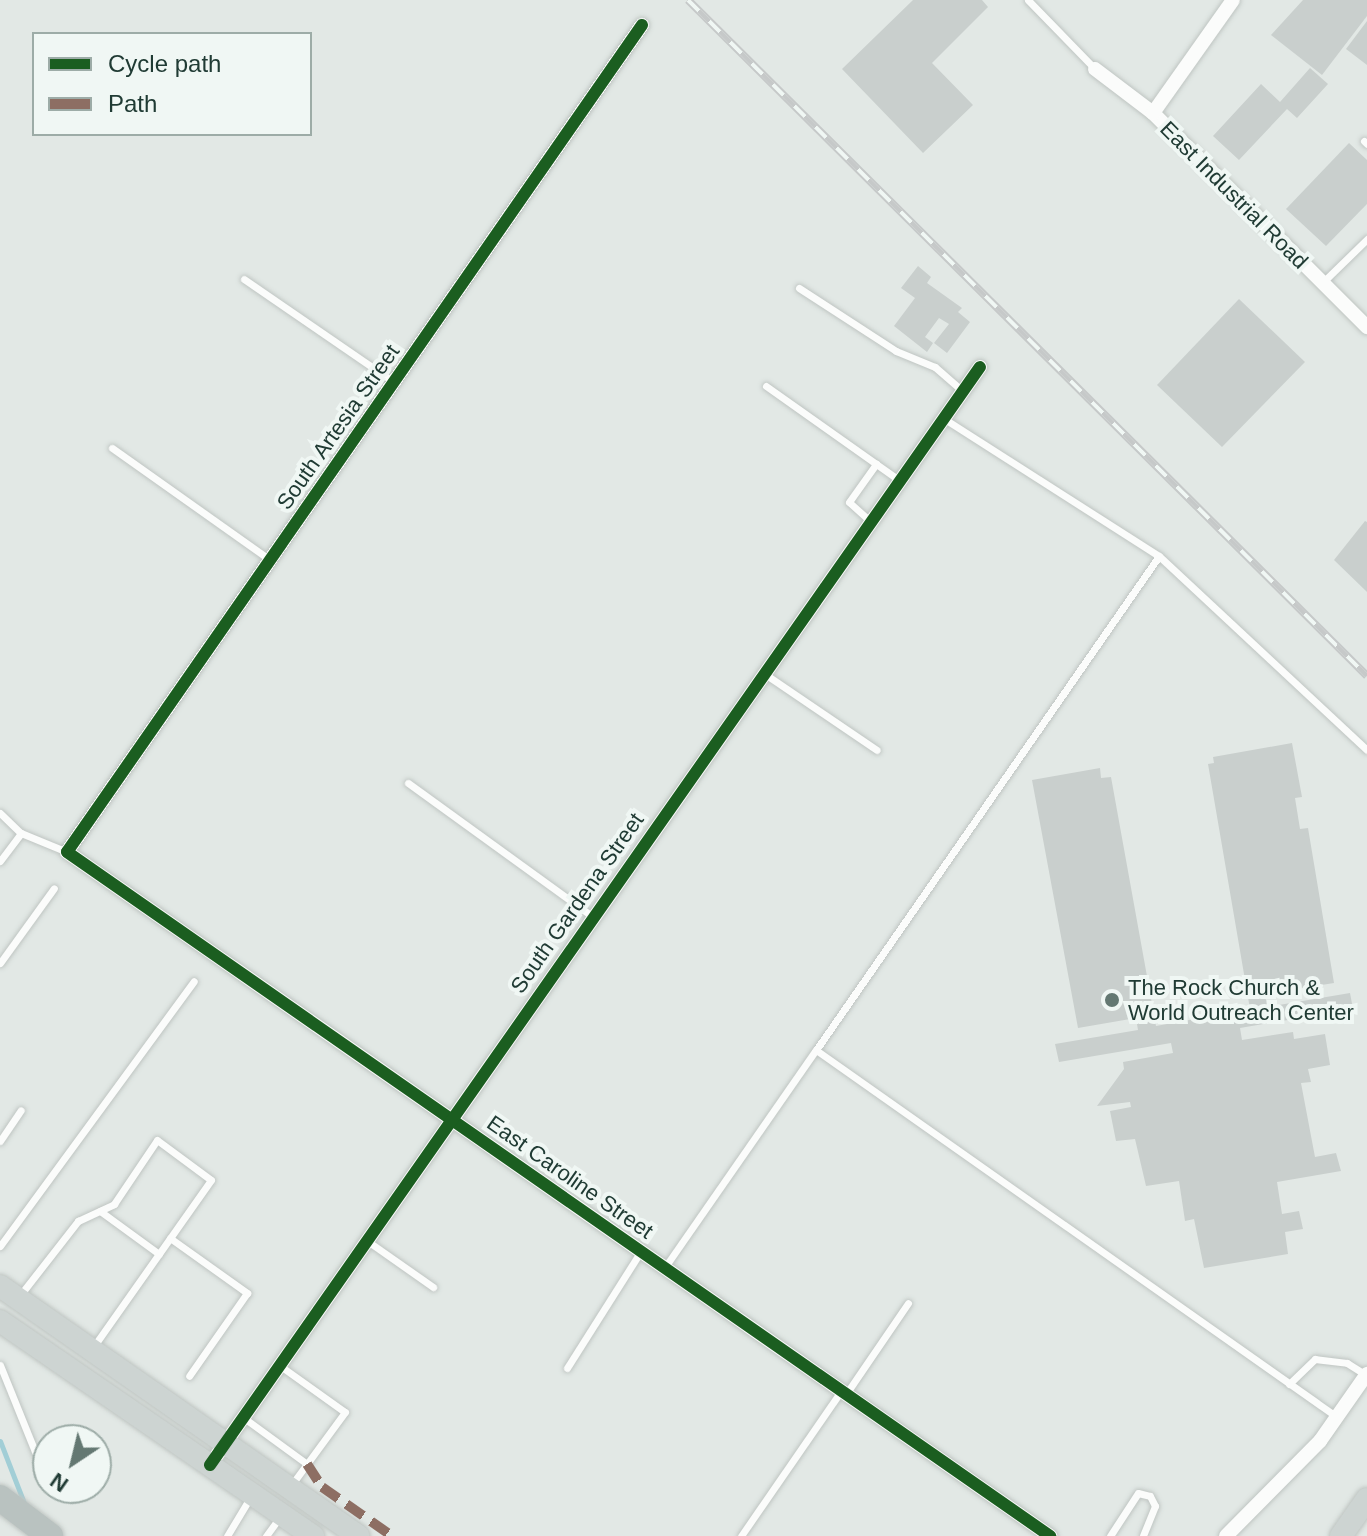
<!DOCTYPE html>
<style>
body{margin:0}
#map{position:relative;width:1367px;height:1536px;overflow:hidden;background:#e2e8e5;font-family:Helvetica,sans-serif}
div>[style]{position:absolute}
.stream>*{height:5px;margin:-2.5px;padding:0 2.5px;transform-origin:2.5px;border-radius:2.5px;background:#a2ced6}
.building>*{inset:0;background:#c9cfcd}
.roads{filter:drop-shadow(0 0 2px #bfc5c2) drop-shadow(0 0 2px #bfc5c2)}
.lane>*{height:7px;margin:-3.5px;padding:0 3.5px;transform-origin:3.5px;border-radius:3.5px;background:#fbfcfb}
.street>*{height:14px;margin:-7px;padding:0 7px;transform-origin:7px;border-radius:7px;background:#fbfcfb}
.primary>*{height:22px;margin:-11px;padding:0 11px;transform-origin:11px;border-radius:11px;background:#cdd4d2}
.highway>*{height:26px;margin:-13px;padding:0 13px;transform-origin:13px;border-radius:13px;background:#b9c2c0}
.rail>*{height:8px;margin-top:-4px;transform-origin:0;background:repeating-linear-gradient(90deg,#f0f7f4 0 15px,#c6c9c9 0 30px);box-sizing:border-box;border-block:2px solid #c6c9c9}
.quiet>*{height:10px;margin-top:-5px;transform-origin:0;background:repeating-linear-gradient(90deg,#8d6e63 0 20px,transparent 0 30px)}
.cycleway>*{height:12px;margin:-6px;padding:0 6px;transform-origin:6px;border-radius:6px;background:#1b5e20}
.dots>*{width:22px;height:22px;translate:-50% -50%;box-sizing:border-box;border:4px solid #f0f7f4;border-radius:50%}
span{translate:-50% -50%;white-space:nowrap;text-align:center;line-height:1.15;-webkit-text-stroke:8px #f0f7f4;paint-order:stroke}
.street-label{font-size:22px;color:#203b34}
.poi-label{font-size:22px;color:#203b34}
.left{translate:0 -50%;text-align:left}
.legend{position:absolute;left:32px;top:32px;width:280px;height:104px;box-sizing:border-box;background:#f0f7f4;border:2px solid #9daca7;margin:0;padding:10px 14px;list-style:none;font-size:24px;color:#203b34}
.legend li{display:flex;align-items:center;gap:16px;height:40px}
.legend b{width:40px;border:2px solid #9daca7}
.north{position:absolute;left:32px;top:1424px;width:80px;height:80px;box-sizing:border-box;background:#f0f7f4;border:2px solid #9daca7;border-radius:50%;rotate:215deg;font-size:22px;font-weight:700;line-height:32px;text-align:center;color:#203b34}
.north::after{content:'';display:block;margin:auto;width:28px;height:36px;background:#647872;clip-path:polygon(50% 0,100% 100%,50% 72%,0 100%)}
</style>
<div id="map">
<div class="stream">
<i style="left:0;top:1441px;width:66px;rotate:68.8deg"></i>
</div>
<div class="building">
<i style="clip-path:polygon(913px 0,982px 0,988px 7px,932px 63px,973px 105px,923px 153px,842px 69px)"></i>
<i style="clip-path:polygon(1303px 0,1367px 0,1367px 16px,1322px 75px,1271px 35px)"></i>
<i style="clip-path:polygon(1367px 21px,1367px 65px,1346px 49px)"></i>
<i style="clip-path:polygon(1310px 68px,1328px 84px,1297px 118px,1287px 109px,1239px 160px,1213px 136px,1261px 84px,1280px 102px)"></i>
<i style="clip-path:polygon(1349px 143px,1367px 160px,1367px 204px,1326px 246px,1286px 209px)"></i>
<i style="clip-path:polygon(918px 266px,931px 277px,927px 283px,962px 308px,958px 312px,970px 322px,947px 353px,934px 343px,949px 324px,939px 318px,925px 337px,933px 343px,927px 352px,894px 326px,915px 298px,901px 288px)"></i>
<i style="clip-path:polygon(1239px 299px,1305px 362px,1222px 447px,1157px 385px)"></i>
<i style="clip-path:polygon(1365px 521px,1367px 522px,1367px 592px,1334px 560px)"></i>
<i style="clip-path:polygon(1292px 743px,1302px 797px,1295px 798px,1300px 829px,1308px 828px,1334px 983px,1265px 994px,1267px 1007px,1350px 993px,1353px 1009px,1240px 1028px,1242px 1040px,1293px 1032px,1294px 1039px,1325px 1034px,1330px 1065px,1308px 1069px,1311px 1082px,1301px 1083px,1315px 1157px,1336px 1153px,1341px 1171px,1277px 1182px,1282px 1214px,1299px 1211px,1303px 1229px,1285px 1232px,1288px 1254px,1204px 1268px,1194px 1219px,1185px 1221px,1179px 1181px,1146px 1186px,1135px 1139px,1116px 1141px,1110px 1111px,1131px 1107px,1130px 1102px,1097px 1106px,1124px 1069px,1123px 1062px,1173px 1053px,1171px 1043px,1059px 1062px,1055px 1044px,1138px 1030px,1136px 1018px,1078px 1028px,1032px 780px,1100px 768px,1101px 778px,1111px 777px,1156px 1026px,1250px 1009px,1208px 764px,1214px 763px,1213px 757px)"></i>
</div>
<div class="roads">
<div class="lane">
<i style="left:1028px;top:0;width:96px;rotate:45.8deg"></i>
<i style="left:1364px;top:141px;width:4px;rotate:45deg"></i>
<i style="left:244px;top:279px;width:182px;rotate:34.5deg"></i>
<i style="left:1323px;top:282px;width:62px;rotate:-44.3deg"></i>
<i style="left:799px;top:288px;width:116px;rotate:33deg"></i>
<i style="left:896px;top:351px;width:42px;rotate:22.3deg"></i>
<i style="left:935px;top:367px;width:37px;rotate:41deg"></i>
<i style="left:766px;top:386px;width:163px;rotate:35.3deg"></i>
<i style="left:943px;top:418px;width:256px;rotate:32.6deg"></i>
<i style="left:1159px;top:556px;width:284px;rotate:43deg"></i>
<i style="left:112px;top:448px;width:194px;rotate:35.3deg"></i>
<i style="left:870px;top:521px;width:28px;rotate:-138deg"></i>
<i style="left:849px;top:502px;width:47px;rotate:-54.6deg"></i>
<i style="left:765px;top:674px;width:135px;rotate:34.2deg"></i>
<i style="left:408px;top:783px;width:227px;rotate:35.9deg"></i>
<i style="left:0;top:813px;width:29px;rotate:44deg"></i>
<i style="left:0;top:861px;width:35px;rotate:-53deg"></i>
<i style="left:21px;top:833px;width:50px;rotate:22.4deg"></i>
<i style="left:0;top:963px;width:92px;rotate:-54.2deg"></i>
<i style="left:816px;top:1050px;width:601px;rotate:-55.23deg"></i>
<i style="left:0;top:1141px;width:37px;rotate:-56deg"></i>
<i style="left:100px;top:1211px;width:73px;rotate:36.1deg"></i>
<i style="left:170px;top:1238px;width:95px;rotate:35.5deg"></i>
<i style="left:247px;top:1293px;width:101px;rotate:124.9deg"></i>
<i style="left:366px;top:1240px;width:82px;rotate:35deg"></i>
<i style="left:0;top:1246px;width:328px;rotate:-53.8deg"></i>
<i style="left:665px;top:1267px;width:264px;rotate:-55.2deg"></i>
<i style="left:816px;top:1050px;width:637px;rotate:35.16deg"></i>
<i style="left:21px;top:1294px;width:93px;rotate:-52deg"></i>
<i style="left:78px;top:1221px;width:40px;rotate:-25deg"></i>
<i style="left:114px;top:1204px;width:77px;rotate:-56.1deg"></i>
<i style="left:157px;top:1140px;width:67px;rotate:36.5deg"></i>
<i style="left:211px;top:1180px;width:207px;rotate:125.2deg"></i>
<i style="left:0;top:1365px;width:101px;rotate:68deg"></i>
<i style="left:279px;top:1365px;width:81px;rotate:35.5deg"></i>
<i style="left:345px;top:1412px;width:93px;rotate:126.3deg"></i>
<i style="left:567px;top:1368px;width:138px;rotate:-57.7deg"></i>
<i style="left:1289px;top:1384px;width:36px;rotate:-44deg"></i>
<i style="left:1315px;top:1359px;width:32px;rotate:7deg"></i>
<i style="left:1347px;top:1363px;width:22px;rotate:32deg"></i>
<i style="left:846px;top:1394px;width:110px;rotate:-55.7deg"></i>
<i style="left:244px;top:1418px;width:78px;rotate:36.1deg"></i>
<i style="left:227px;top:1536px;width:47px;rotate:-59deg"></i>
<i style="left:266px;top:1536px;width:22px;rotate:-54deg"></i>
<i style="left:741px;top:1536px;width:176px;rotate:-55.4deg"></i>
<i style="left:1110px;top:1536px;width:51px;rotate:-56.9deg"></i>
<i style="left:1138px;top:1493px;width:12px;rotate:14deg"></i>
<i style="left:1150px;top:1496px;width:11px;rotate:63deg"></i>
<i style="left:1155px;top:1506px;width:32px;rotate:112deg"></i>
</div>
<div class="street">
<i style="left:642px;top:25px;width:1007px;rotate:124.81deg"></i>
<i style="left:67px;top:852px;width:1198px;rotate:34.83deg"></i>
<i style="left:1095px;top:69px;width:73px;rotate:37.2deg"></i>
<i style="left:1153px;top:113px;width:303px;rotate:45deg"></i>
<i style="left:1153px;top:113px;width:138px;rotate:-54.7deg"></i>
<i style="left:210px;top:1465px;width:1341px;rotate:-54.96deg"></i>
<i style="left:1226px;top:1536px;width:134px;rotate:-45.3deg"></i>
<i style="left:1320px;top:1441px;width:82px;rotate:-55deg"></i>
</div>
<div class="primary">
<i style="left:0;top:1286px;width:437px;rotate:34.9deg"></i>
<i style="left:0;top:1321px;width:380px;rotate:34.5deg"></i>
<i style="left:1341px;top:1536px;width:45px;rotate:-54.9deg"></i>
</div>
<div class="highway">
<i style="left:0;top:1498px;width:63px;rotate:37.2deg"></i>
</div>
</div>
<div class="rail">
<i style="left:688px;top:0;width:958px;rotate:44.87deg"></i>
</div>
<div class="quiet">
<i style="left:307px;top:1464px;width:27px;rotate:57deg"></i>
<i style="left:322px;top:1487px;width:85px;rotate:35deg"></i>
</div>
<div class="cycleway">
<i style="left:642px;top:25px;width:1007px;rotate:124.81deg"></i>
<i style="left:67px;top:852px;width:1198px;rotate:34.83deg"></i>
<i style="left:210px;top:1465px;width:1341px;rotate:-54.96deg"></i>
</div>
<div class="dots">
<i style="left:1112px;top:1000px;background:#647872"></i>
</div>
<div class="street-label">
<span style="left:1234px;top:195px;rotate:45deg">East Industrial Road</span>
<span style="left:338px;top:427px;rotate:-55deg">South Artesia Street</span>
<span style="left:577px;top:903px;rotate:-55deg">South Gardena Street</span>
<span style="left:570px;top:1177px;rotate:35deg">East Caroline Street</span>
</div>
<div class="poi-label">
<span class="left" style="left:1128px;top:1000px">The Rock Church &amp;<br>World Outreach Center</span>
</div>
<ul class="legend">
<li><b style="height:10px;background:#1b5e20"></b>Cycle path</li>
<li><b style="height:10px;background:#8d6e63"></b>Path</li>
</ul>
<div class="north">N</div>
</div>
